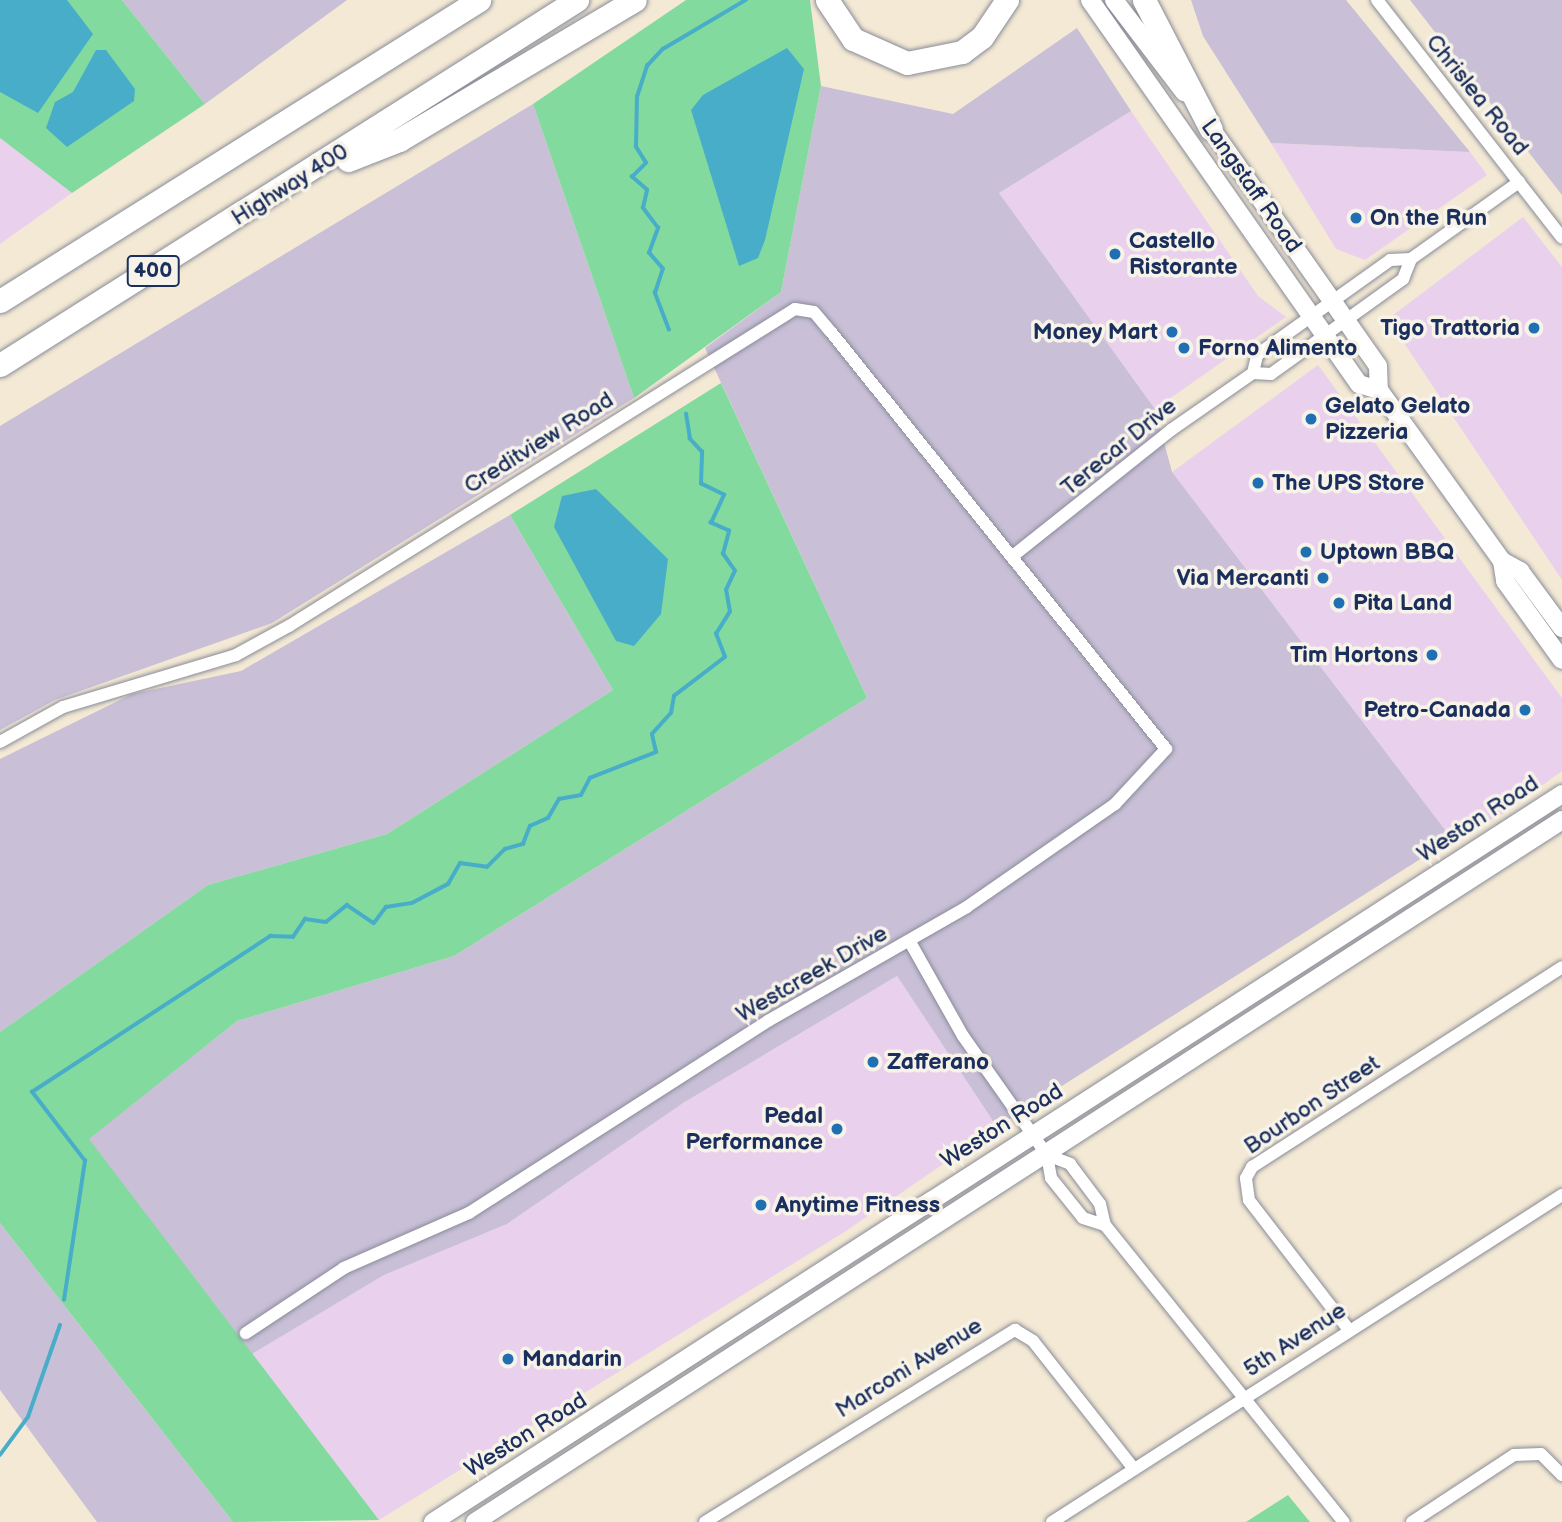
<!DOCTYPE html>
<style>
body{margin:0}
#map{position:relative;width:1562px;height:1522px;overflow:hidden;background:#f4e9d4;font-family:"Balsamiq Sans",sans-serif}
div>[style]{position:absolute}
.built>*{inset:0;background:#e9d1ed}
.industrial>*{inset:0;background:#c9bfd7}
.green>*{inset:0;background:#83da9e}
.water>*{inset:0;background:#48adc8}
.stream>*{height:3.5px;margin:-1.75px;padding:0 1.75px;transform-origin:1.75px;border-radius:1.75px;background:#48adc8}
.roads{filter:drop-shadow(0 0 2px #888c99) drop-shadow(0 0 2px #888c99)}
.street>*{height:12px;margin:-6px;padding:0 6px;transform-origin:6px;border-radius:6px;background:#fff}
.secondary>*{height:18px;margin:-9px;padding:0 9px;transform-origin:9px;border-radius:9px;background:#fff}
.highway>*{height:23px;margin:-11.5px;padding:0 11.5px;transform-origin:11.5px;border-radius:11.5px;background:#fff}
.dots>*{width:19px;height:19px;translate:-50% -50%;box-sizing:border-box;border:4px solid #f7f3e8;border-radius:50%}
span{translate:-50% -50%;white-space:nowrap;text-align:center;line-height:1.15;-webkit-text-stroke:7px #f7f3e8;paint-order:stroke}
.shield-label span{padding:2px 5px;background:#f7f3e8;border:2px solid;border-radius:5px;-webkit-text-stroke-width:0}
.shield-label{font-size:21px;color:#1b2f5e;font-weight:700}
.street-label{font-size:23px;color:#1b2f5e}
.poi-label{font-size:23px;color:#1b2f5e;font-weight:700}
.left{translate:0 -50%;text-align:left}
.right{translate:-100% -50%;text-align:right}
</style>
<div id="map">
<div class="built">
<i style="clip-path:polygon(1131px 111px,1258px 296px,1286px 317px,1155px 409px,999px 193px)"></i>
<i style="clip-path:polygon(0 138px,72px 193px,0 244px)"></i>
<i style="clip-path:polygon(1271px 143px,1470px 152px,1487px 175px,1365px 260px,1336px 249px)"></i>
<i style="clip-path:polygon(1523px 217px,1562px 267px,1562px 580px,1388px 319px)"></i>
<i style="clip-path:polygon(1318px 365px,1562px 698px,1562px 771px,1504px 813px,1452px 839px,1172px 472px)"></i>
<i style="clip-path:polygon(897px 976px,997px 1127px,846px 1231px,379px 1520px,252px 1354px,384px 1275px,507px 1224px,678px 1106px)"></i>
</div>
<div class="industrial">
<i style="clip-path:polygon(122px 0,347px 0,205px 104px)"></i>
<i style="clip-path:polygon(1191px 0,1346px 0,1470px 152px,1271px 143px,1203px 36px)"></i>
<i style="clip-path:polygon(1410px 0,1562px 0,1562px 195px)"></i>
<i style="clip-path:polygon(1077px 28px,1131px 111px,999px 193px,1155px 409px,1172px 472px,1452px 839px,997px 1127px,897px 976px,683px 1103px,507px 1224px,384px 1275px,252px 1354px,88px 1139px,237px 1021px,454px 956px,867px 698px,705px 348px,781px 292px,821px 86px,953px 114px)"></i>
<i style="clip-path:polygon(533px 104px,634px 398px,272px 623px,55px 700px,0 730px,0 426px)"></i>
<i style="clip-path:polygon(510px 515px,613px 690px,387px 834px,208px 885px,0 1032px,0 759px,132px 694px,241px 671px)"></i>
<i style="clip-path:polygon(0 1223px,233px 1522px,97px 1522px,0 1390px)"></i>
</div>
<div class="green">
<i style="clip-path:polygon(0 0,122px 0,205px 104px,72px 193px,0 138px)"></i>
<i style="clip-path:polygon(686px 0,810px 0,821px 86px,781px 292px,634px 398px,533px 104px)"></i>
<i style="clip-path:polygon(721px 383px,867px 698px,454px 956px,237px 1021px,89px 1139px,379px 1520px,233px 1522px,0 1223px,0 1032px,208px 885px,387px 834px,613px 690px,510px 515px)"></i>
<i style="clip-path:polygon(1288px 1495px,1310px 1522px,1246px 1522px)"></i>
</div>
<div class="water">
<i style="clip-path:polygon(0 0,67px 0,93px 34px,38px 113px,0 92px)"></i>
<i style="clip-path:polygon(787px 48px,804px 69px,765px 240px,758px 258px,739px 266px,691px 110px,703px 95px)"></i>
<i style="clip-path:polygon(96px 50px,106px 50px,135px 89px,134px 101px,67px 147px,46px 128px,55px 102px,73px 92px)"></i>
<i style="clip-path:polygon(596px 489px,668px 559px,661px 614px,634px 646px,616px 641px,554px 527px,562px 496px)"></i>
</div>
<div class="stream">
<i style="left:669px;top:330px;width:40px;rotate:-111deg"></i>
<i style="left:655px;top:293px;width:25px;rotate:-72deg"></i>
<i style="left:663px;top:269px;width:21px;rotate:-131deg"></i>
<i style="left:649px;top:253px;width:27px;rotate:-70deg"></i>
<i style="left:658px;top:228px;width:25px;rotate:-127deg"></i>
<i style="left:643px;top:208px;width:18px;rotate:-77deg"></i>
<i style="left:647px;top:190px;width:20px;rotate:-139deg"></i>
<i style="left:632px;top:177px;width:20px;rotate:-45deg"></i>
<i style="left:646px;top:163px;width:19px;rotate:-122deg"></i>
<i style="left:636px;top:147px;width:50px;rotate:-88.9deg"></i>
<i style="left:637px;top:97px;width:33px;rotate:-72deg"></i>
<i style="left:647px;top:66px;width:23px;rotate:-47deg"></i>
<i style="left:663px;top:49px;width:96px;rotate:-30.6deg"></i>
<i style="left:64px;top:1300px;width:141px;rotate:-81.4deg"></i>
<i style="left:85px;top:1161px;width:87px;rotate:-127.5deg"></i>
<i style="left:32px;top:1092px;width:285px;rotate:-33.2deg"></i>
<i style="left:270px;top:936px;width:23px;rotate:2deg"></i>
<i style="left:293px;top:937px;width:22px;rotate:-56deg"></i>
<i style="left:305px;top:919px;width:21px;rotate:8deg"></i>
<i style="left:326px;top:922px;width:27px;rotate:-39deg"></i>
<i style="left:347px;top:905px;width:32px;rotate:34deg"></i>
<i style="left:374px;top:923px;width:20px;rotate:-53deg"></i>
<i style="left:386px;top:907px;width:26px;rotate:-9deg"></i>
<i style="left:412px;top:903px;width:41px;rotate:-27.8deg"></i>
<i style="left:448px;top:884px;width:24px;rotate:-60deg"></i>
<i style="left:460px;top:863px;width:27px;rotate:8deg"></i>
<i style="left:487px;top:867px;width:25px;rotate:-45deg"></i>
<i style="left:505px;top:849px;width:19px;rotate:-16deg"></i>
<i style="left:523px;top:844px;width:19px;rotate:-69deg"></i>
<i style="left:530px;top:826px;width:20px;rotate:-24deg"></i>
<i style="left:548px;top:818px;width:22px;rotate:-60deg"></i>
<i style="left:559px;top:799px;width:22px;rotate:-10deg"></i>
<i style="left:581px;top:795px;width:19px;rotate:-62deg"></i>
<i style="left:590px;top:778px;width:71px;rotate:-21.5deg"></i>
<i style="left:656px;top:752px;width:18px;rotate:-103deg"></i>
<i style="left:652px;top:734px;width:28px;rotate:-48deg"></i>
<i style="left:671px;top:713px;width:17px;rotate:-80deg"></i>
<i style="left:674px;top:696px;width:64px;rotate:-37.4deg"></i>
<i style="left:725px;top:657px;width:25px;rotate:-111deg"></i>
<i style="left:716px;top:634px;width:26px;rotate:-58deg"></i>
<i style="left:730px;top:612px;width:22px;rotate:-100deg"></i>
<i style="left:726px;top:590px;width:21px;rotate:-65deg"></i>
<i style="left:735px;top:571px;width:21px;rotate:-125deg"></i>
<i style="left:723px;top:554px;width:24px;rotate:-75deg"></i>
<i style="left:729px;top:531px;width:20px;rotate:-156deg"></i>
<i style="left:711px;top:523px;width:31px;rotate:-65deg"></i>
<i style="left:724px;top:495px;width:25px;rotate:-154deg"></i>
<i style="left:701px;top:484px;width:32px;rotate:-88deg"></i>
<i style="left:702px;top:452px;width:18px;rotate:-133deg"></i>
<i style="left:690px;top:439px;width:25px;rotate:-99deg"></i>
<i style="left:0;top:1455px;width:47px;rotate:-53.6deg"></i>
<i style="left:28px;top:1417px;width:97px;rotate:-70.8deg"></i>
</div>
<div class="roads">
<div class="street">
<i style="left:1377px;top:0;width:301px;rotate:52.1deg"></i>
<i style="left:1253px;top:373px;width:18px;rotate:-77deg"></i>
<i style="left:1257px;top:355px;width:163px;rotate:-35.5deg"></i>
<i style="left:1390px;top:260px;width:21px;rotate:-3deg"></i>
<i style="left:1014px;top:555px;width:201px;rotate:-38.5deg"></i>
<i style="left:1171px;top:430px;width:100px;rotate:-34.8deg"></i>
<i style="left:1253px;top:373px;width:18px;rotate:3deg"></i>
<i style="left:1271px;top:374px;width:163px;rotate:-35.7deg"></i>
<i style="left:1403px;top:279px;width:22px;rotate:-68deg"></i>
<i style="left:1411px;top:259px;width:133px;rotate:-35.5deg"></i>
<i style="left:0;top:742px;width:72px;rotate:-29.1deg"></i>
<i style="left:63px;top:707px;width:181px;rotate:-16.7deg"></i>
<i style="left:236px;top:655px;width:60px;rotate:-28.7deg"></i>
<i style="left:289px;top:626px;width:597px;rotate:-32.07deg"></i>
<i style="left:795px;top:309px;width:19px;rotate:9deg"></i>
<i style="left:814px;top:312px;width:26px;rotate:50deg"></i>
<i style="left:831px;top:332px;width:535px;rotate:51.22deg"></i>
<i style="left:1166px;top:749px;width:75px;rotate:132.8deg"></i>
<i style="left:1115px;top:804px;width:180px;rotate:145.2deg"></i>
<i style="left:967px;top:907px;width:229px;rotate:150.2deg"></i>
<i style="left:768px;top:1021px;width:355px;rotate:147.3deg"></i>
<i style="left:469px;top:1213px;width:137px;rotate:156.3deg"></i>
<i style="left:344px;top:1268px;width:118px;rotate:146.4deg"></i>
<i style="left:910px;top:942px;width:108px;rotate:60.6deg"></i>
<i style="left:963px;top:1036px;width:146px;rotate:54.8deg"></i>
<i style="left:1047px;top:1155px;width:23px;rotate:80deg"></i>
<i style="left:1051px;top:1178px;width:51px;rotate:51.3deg"></i>
<i style="left:1083px;top:1218px;width:23px;rotate:18deg"></i>
<i style="left:1047px;top:1155px;width:25px;rotate:21deg"></i>
<i style="left:1070px;top:1164px;width:50px;rotate:53.1deg"></i>
<i style="left:1100px;top:1204px;width:22px;rotate:77deg"></i>
<i style="left:1105px;top:1225px;width:381px;rotate:51.2deg"></i>
<i style="left:1349px;top:1330px;width:164px;rotate:-127.6deg"></i>
<i style="left:1249px;top:1200px;width:22px;rotate:-98deg"></i>
<i style="left:1246px;top:1178px;width:13px;rotate:-61deg"></i>
<i style="left:1252px;top:1167px;width:369px;rotate:-32.8deg"></i>
<i style="left:705px;top:1522px;width:365px;rotate:-31.8deg"></i>
<i style="left:1015px;top:1330px;width:21px;rotate:31deg"></i>
<i style="left:1033px;top:1341px;width:163px;rotate:51.7deg"></i>
<i style="left:1052px;top:1522px;width:606px;rotate:-32.67deg"></i>
<i style="left:1412px;top:1522px;width:122px;rotate:-33.3deg"></i>
<i style="left:1514px;top:1455px;width:27px;rotate:-2deg"></i>
<i style="left:1541px;top:1454px;width:30px;rotate:45deg"></i>
</div>
<div class="secondary">
<i style="left:1090px;top:0;width:469px;rotate:55deg"></i>
<i style="left:1359px;top:384px;width:21px;rotate:17deg"></i>
<i style="left:1114px;top:0;width:116px;rotate:52.7deg"></i>
<i style="left:1205px;top:120px;width:301px;rotate:54.9deg"></i>
<i style="left:1378px;top:366px;width:24px;rotate:88deg"></i>
<i style="left:1379px;top:390px;width:211px;rotate:54.3deg"></i>
<i style="left:1502px;top:561px;width:21px;rotate:29deg"></i>
<i style="left:1520px;top:571px;width:71px;rotate:53.6deg"></i>
<i style="left:1502px;top:561px;width:20px;rotate:81deg"></i>
<i style="left:1505px;top:581px;width:97px;rotate:54.2deg"></i>
<i style="left:433px;top:1522px;width:1343px;rotate:-32.81deg"></i>
<i style="left:475px;top:1522px;width:1294px;rotate:-32.85deg"></i>
</div>
<div class="highway">
<i style="left:827px;top:0;width:47px;rotate:56.3deg"></i>
<i style="left:853px;top:39px;width:59px;rotate:24deg"></i>
<i style="left:907px;top:63px;width:56px;rotate:-11.3deg"></i>
<i style="left:962px;top:52px;width:25px;rotate:-37deg"></i>
<i style="left:982px;top:37px;width:45px;rotate:-56deg"></i>
<i style="left:1144px;top:0;width:145px;rotate:62.6deg"></i>
<i style="left:348px;top:160px;width:55px;rotate:-21.4deg"></i>
<i style="left:399px;top:140px;width:274px;rotate:-30.7deg"></i>
<i style="left:0;top:301px;width:566px;rotate:-32.14deg"></i>
<i style="left:0;top:365px;width:683px;rotate:-32.32deg"></i>
</div>
</div>
<div class="dots">
<i style="left:1356px;top:218px;background:#1f6fb2"></i>
<i style="left:1115px;top:254px;background:#1f6fb2"></i>
<i style="left:1534px;top:328px;background:#1f6fb2"></i>
<i style="left:1172px;top:332px;background:#1f6fb2"></i>
<i style="left:1184px;top:348px;background:#1f6fb2"></i>
<i style="left:1311px;top:419px;background:#1f6fb2"></i>
<i style="left:1258px;top:483px;background:#1f6fb2"></i>
<i style="left:1306px;top:552px;background:#1f6fb2"></i>
<i style="left:1323px;top:578px;background:#1f6fb2"></i>
<i style="left:1339px;top:603px;background:#1f6fb2"></i>
<i style="left:1432px;top:655px;background:#1f6fb2"></i>
<i style="left:1525px;top:710px;background:#1f6fb2"></i>
<i style="left:873px;top:1062px;background:#1f6fb2"></i>
<i style="left:837px;top:1129px;background:#1f6fb2"></i>
<i style="left:761px;top:1205px;background:#1f6fb2"></i>
<i style="left:508px;top:1359px;background:#1f6fb2"></i>
</div>
<div class="shield-label">
<span style="left:153px;top:271px">400</span>
</div>
<div class="street-label">
<span style="left:1477px;top:95px;rotate:51deg">Chrislea Road</span>
<span style="left:290px;top:185px;rotate:-32deg">Highway 400</span>
<span style="left:1251px;top:186px;rotate:55deg">Langstaff Road</span>
<span style="left:539px;top:443px;rotate:-32deg">Creditview Road</span>
<span style="left:1119px;top:447px;rotate:-39deg">Terecar Drive</span>
<span style="left:1478px;top:819px;rotate:-33deg">Weston Road</span>
<span style="left:812px;top:974px;rotate:-30deg">Westcreek Drive</span>
<span style="left:1312px;top:1105px;rotate:-34deg">Bourbon Street</span>
<span style="left:1002px;top:1126px;rotate:-32deg">Weston Road</span>
<span style="left:1295px;top:1340px;rotate:-33deg">5th Avenue</span>
<span style="left:909px;top:1368px;rotate:-32deg">Marconi Avenue</span>
<span style="left:526px;top:1435px;rotate:-32deg">Weston Road</span>
</div>
<div class="poi-label">
<span class="left" style="left:1370px;top:218px">On the Run</span>
<span class="left" style="left:1129px;top:254px">Castello<br>Ristorante</span>
<span class="right" style="left:1520px;top:328px">Tigo Trattoria</span>
<span class="right" style="left:1158px;top:332px">Money Mart</span>
<span class="left" style="left:1198px;top:348px">Forno Alimento</span>
<span class="left" style="left:1325px;top:419px">Gelato Gelato<br>Pizzeria</span>
<span class="left" style="left:1272px;top:483px">The UPS Store</span>
<span class="left" style="left:1320px;top:552px">Uptown BBQ</span>
<span class="right" style="left:1309px;top:578px">Via Mercanti</span>
<span class="left" style="left:1353px;top:603px">Pita Land</span>
<span class="right" style="left:1418px;top:655px">Tim Hortons</span>
<span class="right" style="left:1511px;top:710px">Petro-Canada</span>
<span class="left" style="left:887px;top:1062px">Zafferano</span>
<span class="right" style="left:823px;top:1129px">Pedal<br>Performance</span>
<span class="left" style="left:775px;top:1205px">Anytime Fitness</span>
<span class="left" style="left:522px;top:1359px">Mandarin</span>
</div>
</div>
